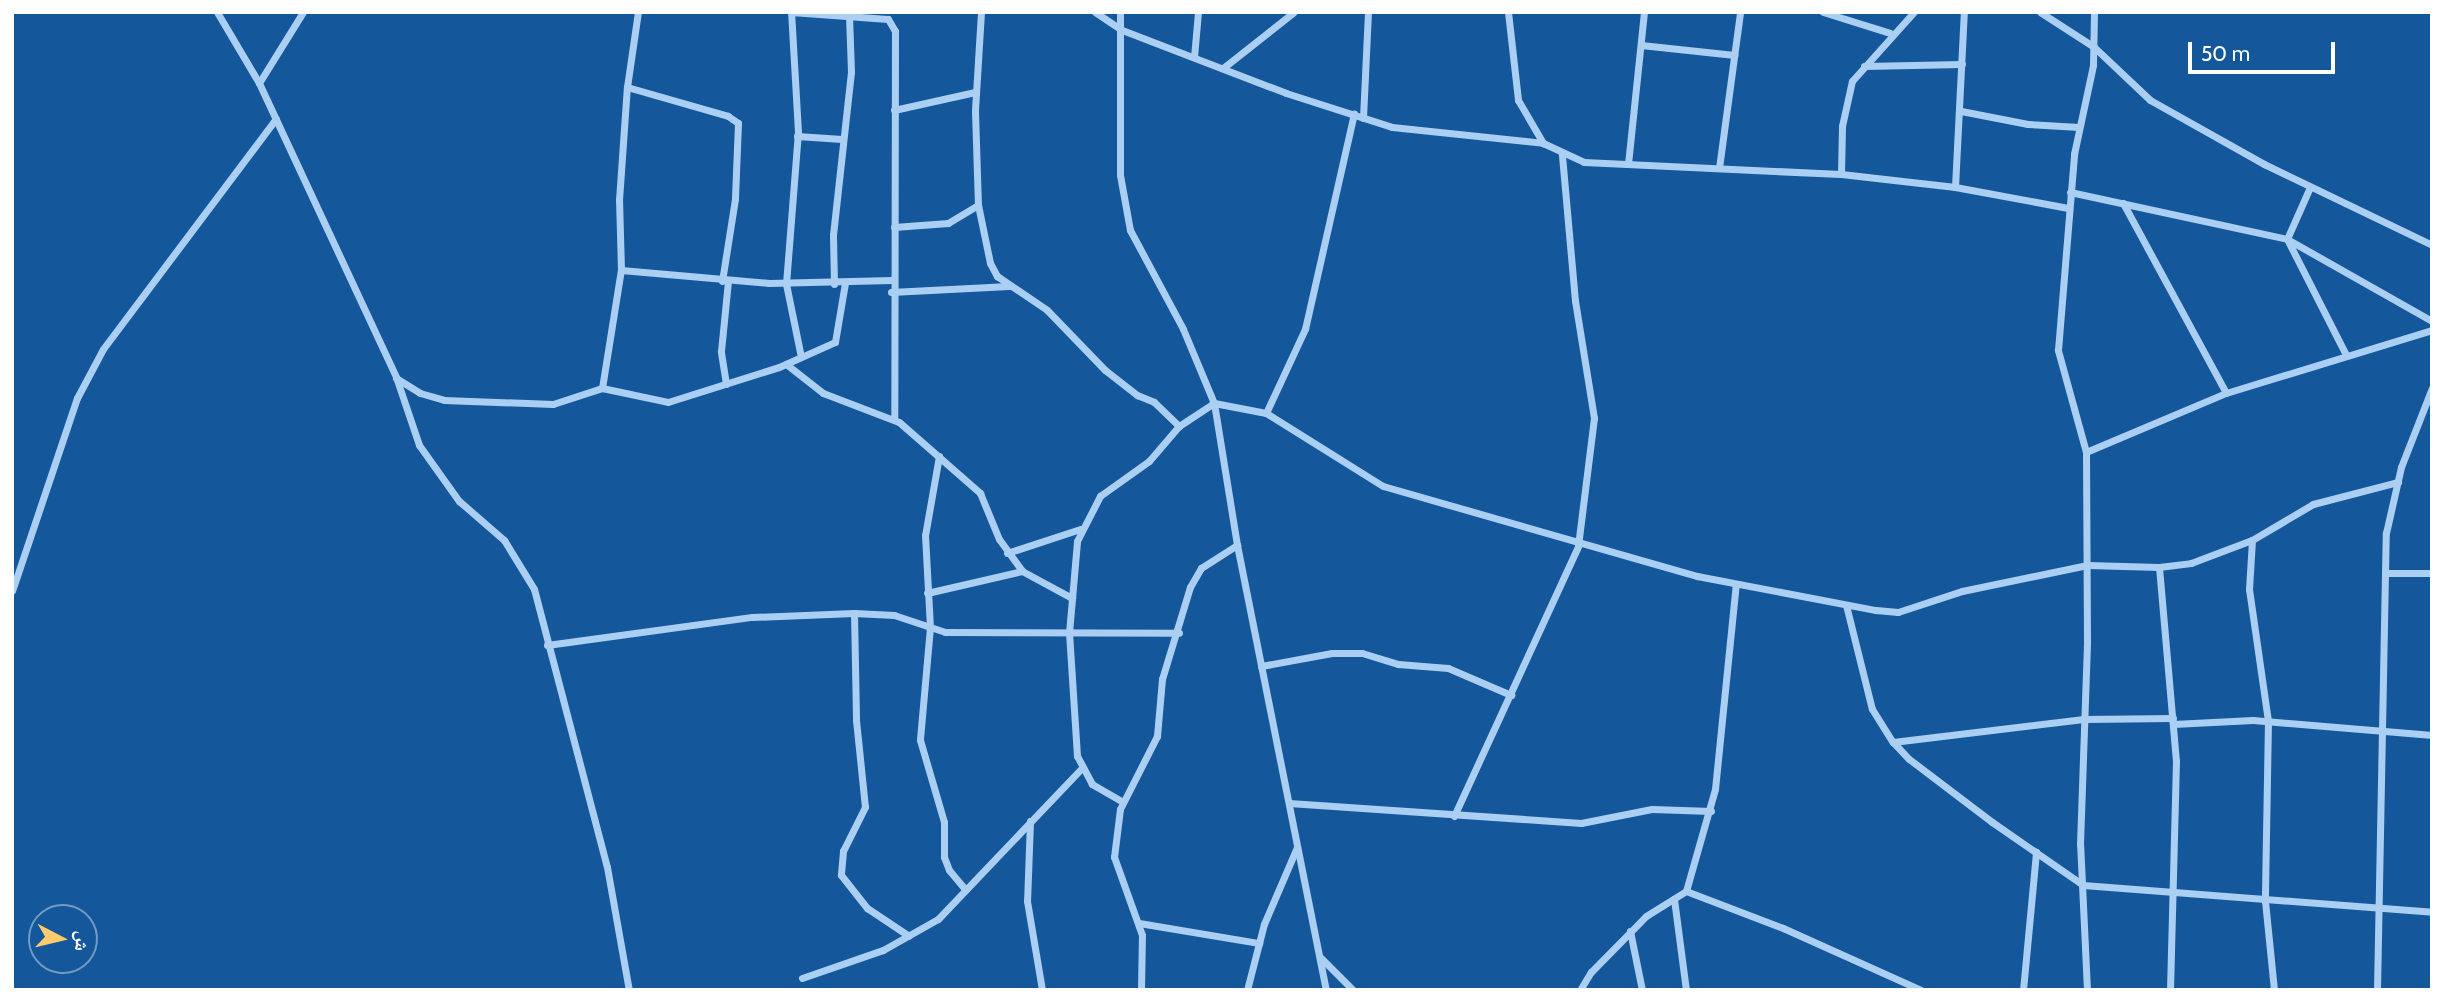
<!DOCTYPE html>
<meta charset="utf-8">
<style>
body{margin:0}
#map{position:relative;width:2444px;height:1002px;overflow:hidden;background:#15579b;font-family:Cabin,"Noto Naskh Arabic",sans-serif}
div>[style]{position:absolute}
.minor>*{height:7px;margin:-3.5px;padding:0 3.5px;transform-origin:3.5px;border-radius:3.5px;background:#aacff3}
span{translate:-50% -50%;white-space:nowrap;text-align:center;line-height:1.15;-webkit-text-stroke:6px #15579b;paint-order:stroke}
.frame{position:absolute;inset:0;border:14px solid #fff;pointer-events:none}
.north{position:absolute;left:28px;top:904px;width:70px;height:70px;box-sizing:border-box;background:#15579b;border:2px solid #739ac3;border-radius:50%;rotate:97deg;font-size:19px;font-weight:700;line-height:28px;text-align:center;color:#fff}
.north::after{content:'';display:block;margin:auto;width:24px;height:32px;background:#ffcc6c;clip-path:polygon(50% 0,100% 100%,50% 72%,0 100%)}
.scale{position:absolute;left:2188px;top:42px;width:147px;height:32px;box-sizing:border-box;border:4px solid #fff;border-top:0;padding-left:9px;font-size:21px;line-height:24px;white-space:nowrap;color:#fff;-webkit-text-stroke:5px #15579b;paint-order:stroke}
</style>
<div id="map">
<div class="minor">
<i style="left:217px;top:12px;width:82px;rotate:59.4deg"></i>
<i style="left:259px;top:83px;width:324px;rotate:65deg"></i>
<i style="left:396px;top:377px;width:72px;rotate:71.3deg"></i>
<i style="left:419px;top:445px;width:69px;rotate:54.5deg"></i>
<i style="left:459px;top:501px;width:60px;rotate:40.9deg"></i>
<i style="left:504px;top:540px;width:57px;rotate:58.5deg"></i>
<i style="left:534px;top:589px;width:287px;rotate:75.3deg"></i>
<i style="left:607px;top:867px;width:125px;rotate:79.9deg"></i>
<i style="left:981px;top:12px;width:99px;rotate:93.5deg"></i>
<i style="left:975px;top:111px;width:94px;rotate:88.2deg"></i>
<i style="left:978px;top:205px;width:59px;rotate:78.3deg"></i>
<i style="left:990px;top:263px;width:15px;rotate:62deg"></i>
<i style="left:997px;top:276px;width:60px;rotate:34.2deg"></i>
<i style="left:1047px;top:310px;width:83px;rotate:46deg"></i>
<i style="left:1105px;top:370px;width:41px;rotate:38deg"></i>
<i style="left:1137px;top:395px;width:18px;rotate:22deg"></i>
<i style="left:1154px;top:402px;width:35px;rotate:44deg"></i>
<i style="left:1095px;top:12px;width:32px;rotate:34deg"></i>
<i style="left:1122px;top:30px;width:176px;rotate:21deg"></i>
<i style="left:1286px;top:93px;width:111px;rotate:17.8deg"></i>
<i style="left:1392px;top:127px;width:152px;rotate:6deg"></i>
<i style="left:1543px;top:143px;width:45px;rotate:24.9deg"></i>
<i style="left:1584px;top:162px;width:257px;rotate:2.7deg"></i>
<i style="left:1841px;top:174px;width:115px;rotate:6.5deg"></i>
<i style="left:1955px;top:187px;width:115px;rotate:10.5deg"></i>
<i style="left:1120px;top:12px;width:163px;rotate:90deg"></i>
<i style="left:1120px;top:175px;width:56px;rotate:79.7deg"></i>
<i style="left:1130px;top:230px;width:112px;rotate:61.8deg"></i>
<i style="left:1183px;top:329px;width:80px;rotate:67.3deg"></i>
<i style="left:1214px;top:403px;width:144px;rotate:80.8deg"></i>
<i style="left:1237px;top:545px;width:454px;rotate:78.7deg"></i>
<i style="left:1508px;top:12px;width:89px;rotate:83.5deg"></i>
<i style="left:1518px;top:100px;width:50px;rotate:59.8deg"></i>
<i style="left:1823px;top:12px;width:70px;rotate:17.4deg"></i>
<i style="left:2040px;top:12px;width:64px;rotate:32.9deg"></i>
<i style="left:2094px;top:47px;width:77px;rotate:43.4deg"></i>
<i style="left:2150px;top:100px;width:131px;rotate:29.3deg"></i>
<i style="left:2264px;top:164px;width:187px;rotate:25.7deg"></i>
<i style="left:1641px;top:45px;width:94px;rotate:6.1deg"></i>
<i style="left:1194px;top:57px;width:45px;rotate:-84.9deg"></i>
<i style="left:1864px;top:66px;width:98px;rotate:-1.2deg"></i>
<i style="left:1223px;top:68px;width:90px;rotate:-38.3deg"></i>
<i style="left:259px;top:83px;width:84px;rotate:-58.2deg"></i>
<i style="left:627px;top:87px;width:105px;rotate:16deg"></i>
<i style="left:728px;top:116px;width:12px;rotate:35deg"></i>
<i style="left:738px;top:123px;width:76px;rotate:92.3deg"></i>
<i style="left:735px;top:199px;width:83px;rotate:99deg"></i>
<i style="left:894px;top:110px;width:83px;rotate:-12.5deg"></i>
<i style="left:1961px;top:111px;width:68px;rotate:11deg"></i>
<i style="left:2028px;top:124px;width:51px;rotate:3.4deg"></i>
<i style="left:1363px;top:118px;width:106px;rotate:-87.3deg"></i>
<i style="left:797px;top:136px;width:45px;rotate:3.8deg"></i>
<i style="left:1628px;top:164px;width:153px;rotate:-84deg"></i>
<i style="left:1719px;top:168px;width:157px;rotate:-82.3deg"></i>
<i style="left:1841px;top:174px;width:48px;rotate:-88.8deg"></i>
<i style="left:1842px;top:126px;width:46px;rotate:-77.5deg"></i>
<i style="left:1852px;top:81px;width:93px;rotate:-48.1deg"></i>
<i style="left:1955px;top:187px;width:175px;rotate:-87.1deg"></i>
<i style="left:2310px;top:187px;width:57px;rotate:113.9deg"></i>
<i style="left:2287px;top:239px;width:130px;rotate:63deg"></i>
<i style="left:2070px;top:192px;width:222px;rotate:12.2deg"></i>
<i style="left:2287px;top:239px;width:167px;rotate:29.5deg"></i>
<i style="left:2123px;top:203px;width:216px;rotate:61.5deg"></i>
<i style="left:894px;top:227px;width:54px;rotate:-4.2deg"></i>
<i style="left:948px;top:223px;width:35px;rotate:-31deg"></i>
<i style="left:621px;top:270px;width:149px;rotate:5deg"></i>
<i style="left:769px;top:283px;width:123px;rotate:-1.4deg"></i>
<i style="left:834px;top:284px;width:49px;rotate:-91.2deg"></i>
<i style="left:833px;top:235px;width:164px;rotate:-83.7deg"></i>
<i style="left:851px;top:72px;width:56px;rotate:-92deg"></i>
<i style="left:891px;top:292px;width:118px;rotate:-2.9deg"></i>
<i style="left:801px;top:357px;width:75px;rotate:-101.6deg"></i>
<i style="left:786px;top:284px;width:152px;rotate:-85.5deg"></i>
<i style="left:798px;top:132px;width:120px;rotate:-93.3deg"></i>
<i style="left:791px;top:12px;width:97px;rotate:4.1deg"></i>
<i style="left:888px;top:19px;width:14px;rotate:60deg"></i>
<i style="left:895px;top:31px;width:388px;rotate:90.1deg"></i>
<i style="left:786px;top:364px;width:47px;rotate:38.1deg"></i>
<i style="left:823px;top:393px;width:81px;rotate:20.9deg"></i>
<i style="left:899px;top:422px;width:108px;rotate:41.2deg"></i>
<i style="left:980px;top:493px;width:50px;rotate:67.6deg"></i>
<i style="left:999px;top:539px;width:39px;rotate:54deg"></i>
<i style="left:1022px;top:571px;width:57px;rotate:28.4deg"></i>
<i style="left:396px;top:378px;width:28px;rotate:32deg"></i>
<i style="left:420px;top:393px;width:25px;rotate:16deg"></i>
<i style="left:444px;top:400px;width:109px;rotate:2.1deg"></i>
<i style="left:553px;top:404px;width:52px;rotate:-18.1deg"></i>
<i style="left:602px;top:388px;width:67px;rotate:12deg"></i>
<i style="left:668px;top:402px;width:116px;rotate:-17.5deg"></i>
<i style="left:779px;top:367px;width:61px;rotate:-24.1deg"></i>
<i style="left:835px;top:342px;width:60px;rotate:-80.4deg"></i>
<i style="left:726px;top:384px;width:33px;rotate:-99deg"></i>
<i style="left:721px;top:351px;width:70px;rotate:-84.3deg"></i>
<i style="left:602px;top:388px;width:120px;rotate:-80.9deg"></i>
<i style="left:621px;top:270px;width:70px;rotate:-91.6deg"></i>
<i style="left:619px;top:200px;width:113px;rotate:-86deg"></i>
<i style="left:627px;top:87px;width:76px;rotate:-81.7deg"></i>
<i style="left:1266px;top:413px;width:93px;rotate:-65.1deg"></i>
<i style="left:1305px;top:329px;width:221px;rotate:-77.2deg"></i>
<i style="left:2086px;top:452px;width:152px;rotate:-22.9deg"></i>
<i style="left:2226px;top:393px;width:215px;rotate:-17deg"></i>
<i style="left:939px;top:456px;width:80px;rotate:100deg"></i>
<i style="left:925px;top:535px;width:92px;rotate:86.9deg"></i>
<i style="left:930px;top:627px;width:113px;rotate:95.1deg"></i>
<i style="left:920px;top:740px;width:85px;rotate:73.7deg"></i>
<i style="left:944px;top:822px;width:35px;rotate:90deg"></i>
<i style="left:944px;top:857px;width:14px;rotate:69deg"></i>
<i style="left:949px;top:870px;width:26px;rotate:50deg"></i>
<i style="left:2252px;top:540px;width:49px;rotate:93.5deg"></i>
<i style="left:2249px;top:589px;width:133px;rotate:81.8deg"></i>
<i style="left:2268px;top:721px;width:180px;rotate:91deg"></i>
<i style="left:2265px;top:901px;width:89px;rotate:84.2deg"></i>
<i style="left:1007px;top:553px;width:77px;rotate:-18.2deg"></i>
<i style="left:2159px;top:567px;width:195px;rotate:85deg"></i>
<i style="left:2176px;top:761px;width:229px;rotate:91.5deg"></i>
<i style="left:2385px;top:573px;width:47px"></i>
<i style="left:12px;top:591px;width:204px;rotate:-71.4deg"></i>
<i style="left:77px;top:398px;width:55px;rotate:-62deg"></i>
<i style="left:103px;top:349px;width:288px;rotate:-53.1deg"></i>
<i style="left:927px;top:593px;width:98px;rotate:-13deg"></i>
<i style="left:1846px;top:605px;width:107px;rotate:76deg"></i>
<i style="left:1872px;top:709px;width:39px;rotate:58deg"></i>
<i style="left:1893px;top:742px;width:23px;rotate:47deg"></i>
<i style="left:1909px;top:759px;width:104px;rotate:37.2deg"></i>
<i style="left:1992px;top:822px;width:111px;rotate:34.7deg"></i>
<i style="left:2083px;top:885px;width:350px;rotate:4.4deg"></i>
<i style="left:854px;top:613px;width:107px;rotate:88.9deg"></i>
<i style="left:856px;top:720px;width:87px;rotate:84.1deg"></i>
<i style="left:865px;top:807px;width:49px;rotate:116.6deg"></i>
<i style="left:843px;top:851px;width:24px;rotate:95deg"></i>
<i style="left:841px;top:875px;width:42px;rotate:51.8deg"></i>
<i style="left:867px;top:908px;width:50px;rotate:33.7deg"></i>
<i style="left:547px;top:645px;width:207px;rotate:-7.8deg"></i>
<i style="left:752px;top:617px;width:102px;rotate:-2.2deg"></i>
<i style="left:854px;top:613px;width:40px;rotate:2.9deg"></i>
<i style="left:894px;top:615px;width:54px;rotate:18.4deg"></i>
<i style="left:945px;top:632px;width:234px;rotate:0.2deg"></i>
<i style="left:1261px;top:666px;width:72px;rotate:-10.4deg"></i>
<i style="left:1332px;top:653px;width:30px"></i>
<i style="left:1362px;top:653px;width:38px;rotate:17deg"></i>
<i style="left:1398px;top:664px;width:50px;rotate:4.6deg"></i>
<i style="left:1448px;top:668px;width:69px;rotate:23.2deg"></i>
<i style="left:2173px;top:724px;width:80px;rotate:-2.9deg"></i>
<i style="left:2253px;top:720px;width:180px;rotate:4.8deg"></i>
<i style="left:1893px;top:742px;width:192px;rotate:-6.9deg"></i>
<i style="left:2084px;top:719px;width:89px;rotate:-0.6deg"></i>
<i style="left:1123px;top:802px;width:36px;rotate:-150deg"></i>
<i style="left:1092px;top:784px;width:32px;rotate:-118deg"></i>
<i style="left:1077px;top:756px;width:123px;rotate:-93.7deg"></i>
<i style="left:1069px;top:633px;width:92px;rotate:-85deg"></i>
<i style="left:1077px;top:541px;width:51px;rotate:-62.9deg"></i>
<i style="left:1100px;top:496px;width:60px;rotate:-35.5deg"></i>
<i style="left:1149px;top:461px;width:46px;rotate:-49.4deg"></i>
<i style="left:1179px;top:426px;width:42px;rotate:-33.3deg"></i>
<i style="left:1214px;top:403px;width:53px;rotate:10.9deg"></i>
<i style="left:1266px;top:413px;width:138px;rotate:32deg"></i>
<i style="left:1383px;top:486px;width:327px;rotate:16deg"></i>
<i style="left:1697px;top:576px;width:182px;rotate:10.8deg"></i>
<i style="left:1876px;top:610px;width:22px;rotate:5deg"></i>
<i style="left:1898px;top:612px;width:67px;rotate:-18.2deg"></i>
<i style="left:1962px;top:591px;width:128px;rotate:-11.7deg"></i>
<i style="left:2087px;top:565px;width:72px;rotate:1.6deg"></i>
<i style="left:2159px;top:567px;width:32px;rotate:-7deg"></i>
<i style="left:2191px;top:563px;width:65px;rotate:-20.7deg"></i>
<i style="left:2252px;top:540px;width:71px;rotate:-30.5deg"></i>
<i style="left:2313px;top:504px;width:88px;rotate:-14.5deg"></i>
<i style="left:1289px;top:803px;width:293px;rotate:3.9deg"></i>
<i style="left:1581px;top:823px;width:72px;rotate:-11.2deg"></i>
<i style="left:1652px;top:809px;width:59px;rotate:1.9deg"></i>
<i style="left:1454px;top:816px;width:297px;rotate:-65.3deg"></i>
<i style="left:1578px;top:546px;width:129px;rotate:-82.9deg"></i>
<i style="left:1594px;top:418px;width:119px;rotate:-99.2deg"></i>
<i style="left:1575px;top:301px;width:148px;rotate:-95.1deg"></i>
<i style="left:1030px;top:821px;width:80px;rotate:92.1deg"></i>
<i style="left:1027px;top:901px;width:90px;rotate:80.4deg"></i>
<i style="left:1686px;top:891px;width:104px;rotate:20.9deg"></i>
<i style="left:1783px;top:928px;width:151px;rotate:24.2deg"></i>
<i style="left:1674px;top:899px;width:92px;rotate:82.5deg"></i>
<i style="left:1139px;top:923px;width:122px;rotate:9.5deg"></i>
<i style="left:1630px;top:931px;width:60px;rotate:78.5deg"></i>
<i style="left:1320px;top:957px;width:47px;rotate:45deg"></i>
<i style="left:802px;top:978px;width:86px;rotate:-19.1deg"></i>
<i style="left:883px;top:950px;width:63px;rotate:-29.4deg"></i>
<i style="left:938px;top:919px;width:207px;rotate:-46.4deg"></i>
<i style="left:1141px;top:990px;width:55px;rotate:-89deg"></i>
<i style="left:1142px;top:935px;width:83px;rotate:-109.7deg"></i>
<i style="left:1114px;top:857px;width:48px;rotate:-82.9deg"></i>
<i style="left:1120px;top:809px;width:82px;rotate:-63.1deg"></i>
<i style="left:1157px;top:736px;width:57px;rotate:-85deg"></i>
<i style="left:1162px;top:679px;width:96px;rotate:-73.1deg"></i>
<i style="left:1190px;top:587px;width:22px;rotate:-60deg"></i>
<i style="left:1201px;top:568px;width:43px;rotate:-32.6deg"></i>
<i style="left:1247px;top:990px;width:68px;rotate:-75.6deg"></i>
<i style="left:1264px;top:924px;width:84px;rotate:-66.8deg"></i>
<i style="left:1580px;top:990px;width:21px;rotate:-59deg"></i>
<i style="left:1591px;top:972px;width:78px;rotate:-45.5deg"></i>
<i style="left:1646px;top:916px;width:47px;rotate:-32deg"></i>
<i style="left:1686px;top:891px;width:106px;rotate:-74.1deg"></i>
<i style="left:1715px;top:789px;width:206px;rotate:-84.2deg"></i>
<i style="left:2023px;top:990px;width:139px;rotate:-84.6deg"></i>
<i style="left:2087px;top:990px;width:146px;rotate:-92.7deg"></i>
<i style="left:2080px;top:844px;width:203px;rotate:-88deg"></i>
<i style="left:2087px;top:641px;width:189px;rotate:-90.3deg"></i>
<i style="left:2086px;top:452px;width:106px;rotate:-105.4deg"></i>
<i style="left:2058px;top:350px;width:197px;rotate:-85.3deg"></i>
<i style="left:2074px;top:154px;width:91px;rotate:-77.9deg"></i>
<i style="left:2093px;top:65px;width:53px;rotate:-88.9deg"></i>
<i style="left:2377px;top:990px;width:457px;rotate:-88.9deg"></i>
<i style="left:2386px;top:533px;width:68px;rotate:-77.2deg"></i>
<i style="left:2401px;top:467px;width:85px;rotate:-68.6deg"></i>
</div>
<div class="frame"></div>
<div class="north">ش</div>
<div class="scale">50 m</div>
</div>
